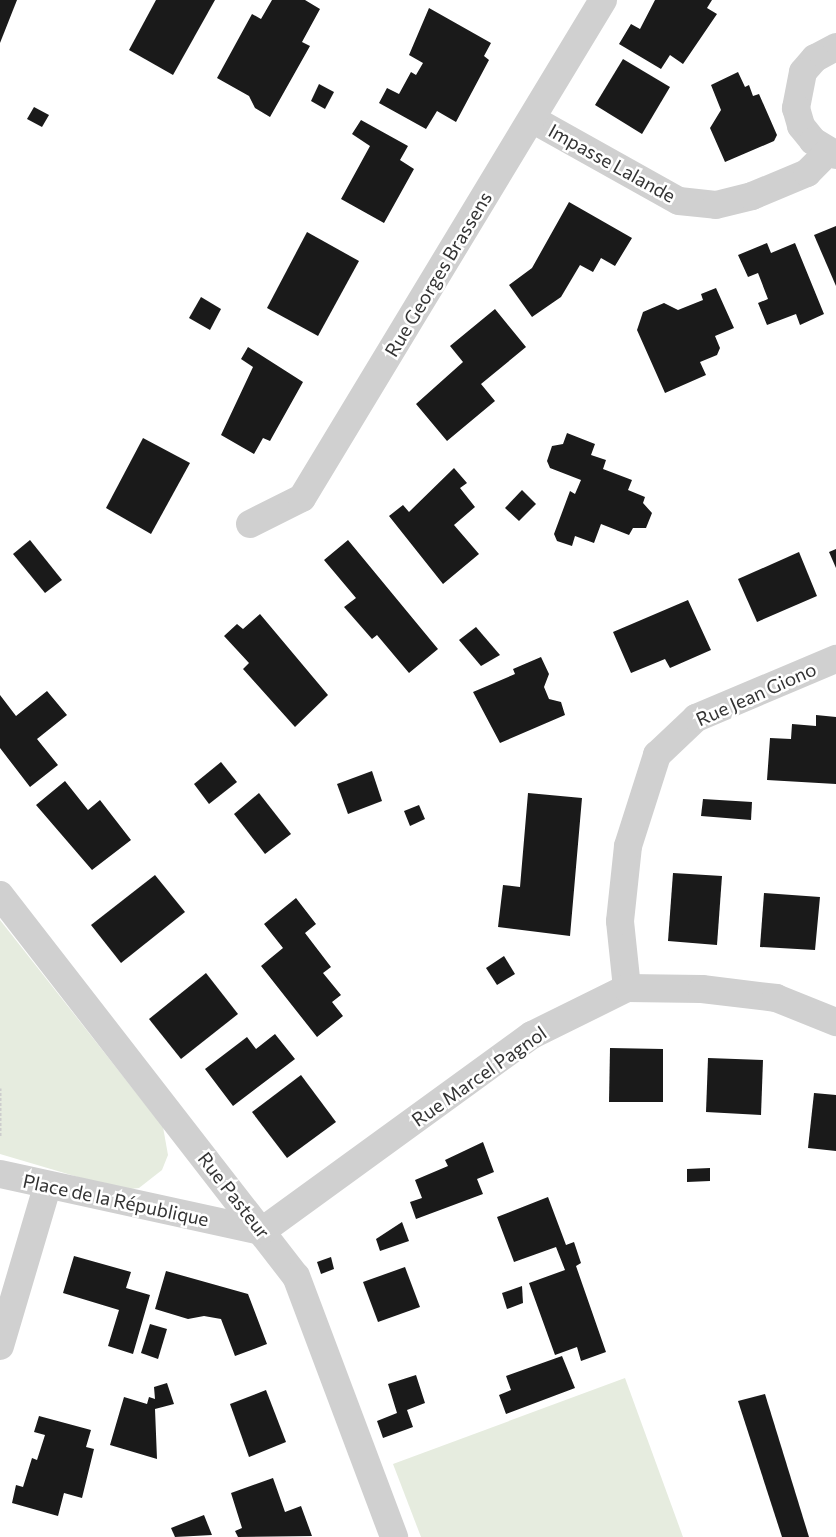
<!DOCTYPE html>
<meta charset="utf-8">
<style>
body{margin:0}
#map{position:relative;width:836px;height:1537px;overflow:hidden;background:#fff;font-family:Commissioner,sans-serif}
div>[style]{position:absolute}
.green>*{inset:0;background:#e6ecdf}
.building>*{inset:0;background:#1a1a1a}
.path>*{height:3px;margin-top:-1.5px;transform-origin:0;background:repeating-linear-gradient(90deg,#cdcdcd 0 2.5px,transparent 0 5px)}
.minor>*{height:28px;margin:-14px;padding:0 14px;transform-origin:14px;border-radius:14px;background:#d0d0d0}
span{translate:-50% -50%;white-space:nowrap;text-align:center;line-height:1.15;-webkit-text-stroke:5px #fff;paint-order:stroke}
.street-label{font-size:19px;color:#333}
</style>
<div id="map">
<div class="green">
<i style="clip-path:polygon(0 920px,163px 1127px,168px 1155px,162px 1170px,139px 1188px,122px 1190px,0 1154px)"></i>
<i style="clip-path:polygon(625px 1378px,683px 1537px,421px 1537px,393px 1464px)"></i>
</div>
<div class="building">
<i style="clip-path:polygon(0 0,17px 0,0 43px)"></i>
<i style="clip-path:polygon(156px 0,215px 0,173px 75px,129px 50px)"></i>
<i style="clip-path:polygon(272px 0,305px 0,320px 9px,302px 42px,310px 46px,270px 117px,255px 108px,249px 96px,217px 78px,252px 14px,261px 19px)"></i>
<i style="clip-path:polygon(655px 0,712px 0,707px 8px,717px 14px,683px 64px,670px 55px,661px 69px,619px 44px,631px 24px,640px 29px)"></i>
<i style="clip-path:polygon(429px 8px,491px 43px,484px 56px,489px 60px,456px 122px,437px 111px,426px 129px,379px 103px,387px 88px,399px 94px,411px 72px,416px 75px,423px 63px,409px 55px)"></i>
<i style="clip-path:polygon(623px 59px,670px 87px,642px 134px,595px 105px)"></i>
<i style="clip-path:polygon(738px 72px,745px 87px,749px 85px,753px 96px,759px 94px,777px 135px,774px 141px,725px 162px,710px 128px,721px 110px,711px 85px)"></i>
<i style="clip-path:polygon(319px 84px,334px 92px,325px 109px,311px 101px)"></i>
<i style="clip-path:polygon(34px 107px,49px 115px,42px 127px,27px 119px)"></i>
<i style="clip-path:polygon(361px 120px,408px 146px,400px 160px,414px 169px,384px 223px,341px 199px,370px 146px,352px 134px)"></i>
<i style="clip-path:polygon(569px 202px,632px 238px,615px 266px,601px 258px,593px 272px,580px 265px,561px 297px,532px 317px,509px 285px,532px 268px)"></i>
<i style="clip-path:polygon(836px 226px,836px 286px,814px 235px)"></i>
<i style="clip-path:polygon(307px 232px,359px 261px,318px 336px,267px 308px)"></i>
<i style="clip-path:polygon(767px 243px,771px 253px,795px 243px,824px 314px,800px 325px,796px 314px,767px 325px,758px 303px,768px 299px,758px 273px,748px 277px,738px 255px)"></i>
<i style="clip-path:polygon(716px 288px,734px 328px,715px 336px,720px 348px,717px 355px,700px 362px,706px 375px,665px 393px,637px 330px,643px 312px,664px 303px,678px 310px,703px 300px,701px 294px)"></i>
<i style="clip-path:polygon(201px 297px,221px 309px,210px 330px,189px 318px)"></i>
<i style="clip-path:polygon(495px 309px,526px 347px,481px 384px,495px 401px,447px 441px,416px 404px,463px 362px,450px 346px)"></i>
<i style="clip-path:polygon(248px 347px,303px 382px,270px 441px,263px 438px,254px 454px,221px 435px,253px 367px,241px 359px)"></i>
<i style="clip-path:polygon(567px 433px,595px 444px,591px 455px,606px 460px,603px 469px,632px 480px,628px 490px,645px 497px,643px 503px,652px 513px,646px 528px,633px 528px,629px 535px,601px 524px,594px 543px,575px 536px,572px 546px,557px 541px,554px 534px,570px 491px,575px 494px,581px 480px,550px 468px,547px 461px,552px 446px,563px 444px)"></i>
<i style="clip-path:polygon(143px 438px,190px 463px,151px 534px,106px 508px)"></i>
<i style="clip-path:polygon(454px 468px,467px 483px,460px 488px,475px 507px,454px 525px,479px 554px,443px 584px,389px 516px,403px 505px,409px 512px)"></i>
<i style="clip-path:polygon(522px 490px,536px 504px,519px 521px,505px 508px)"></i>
<i style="clip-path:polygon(30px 540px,62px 580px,45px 593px,13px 554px)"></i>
<i style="clip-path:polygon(348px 540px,438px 649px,409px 673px,377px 635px,372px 639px,344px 607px,356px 598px,324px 560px)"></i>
<i style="clip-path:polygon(836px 549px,836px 568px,829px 552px)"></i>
<i style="clip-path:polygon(799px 552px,817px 596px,757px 622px,738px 579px)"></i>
<i style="clip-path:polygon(688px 600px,711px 650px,670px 668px,665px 659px,631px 673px,613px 632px)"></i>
<i style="clip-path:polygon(260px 614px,328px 695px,295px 727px,243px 669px,249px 663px,224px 636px,237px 624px,243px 629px)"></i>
<i style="clip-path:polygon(476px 627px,500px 655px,481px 666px,459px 640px)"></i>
<i style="clip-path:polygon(541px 657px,549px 674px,544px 687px,549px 699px,561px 702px,565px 715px,500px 743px,473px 692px,515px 674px,513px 669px)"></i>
<i style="clip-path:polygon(47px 691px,67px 715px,37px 739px,58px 765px,30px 787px,0 748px,0 695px,16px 716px)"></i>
<i style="clip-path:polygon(816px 715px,836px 717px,836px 784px,767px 780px,770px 738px,791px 739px,792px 724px,816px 726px)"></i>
<i style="clip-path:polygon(221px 762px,237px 782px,209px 804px,194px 784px)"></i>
<i style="clip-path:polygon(372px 771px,382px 801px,348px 814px,337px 784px)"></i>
<i style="clip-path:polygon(65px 781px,88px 810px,100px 800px,131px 840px,92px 870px,36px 805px)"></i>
<i style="clip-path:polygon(259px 793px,291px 834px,265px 854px,234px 814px)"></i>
<i style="clip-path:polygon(528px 793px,582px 798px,570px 936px,498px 927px,503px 885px,520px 887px)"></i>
<i style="clip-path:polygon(703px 799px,752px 802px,751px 820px,701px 816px)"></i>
<i style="clip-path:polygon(419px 805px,425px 819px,410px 826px,404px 811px)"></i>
<i style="clip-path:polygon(673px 873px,722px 876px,717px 945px,668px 941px)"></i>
<i style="clip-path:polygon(155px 875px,185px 912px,121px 963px,91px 925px)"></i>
<i style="clip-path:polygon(764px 893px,820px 897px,815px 950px,760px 947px)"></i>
<i style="clip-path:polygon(296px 898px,316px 924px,305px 933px,331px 967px,323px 973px,341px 995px,332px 1002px,343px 1016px,317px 1037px,261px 966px,283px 948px,264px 924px)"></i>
<i style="clip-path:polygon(504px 956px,515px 974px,497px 985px,486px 968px)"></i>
<i style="clip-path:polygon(206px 973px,238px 1014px,181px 1059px,149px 1019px)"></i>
<i style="clip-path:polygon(275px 1034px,295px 1059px,233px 1106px,205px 1069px,247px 1037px,256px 1049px)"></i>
<i style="clip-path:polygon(610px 1048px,663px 1049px,663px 1102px,609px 1102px)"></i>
<i style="clip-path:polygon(708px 1058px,763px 1060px,761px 1115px,706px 1112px)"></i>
<i style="clip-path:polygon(301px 1075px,336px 1122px,287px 1158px,252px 1112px)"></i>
<i style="clip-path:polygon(814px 1093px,836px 1095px,836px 1151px,808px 1148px)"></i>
<i style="clip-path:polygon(483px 1142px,494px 1172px,477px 1179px,483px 1194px,416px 1219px,410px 1202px,422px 1198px,415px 1180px,448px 1166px,445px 1160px)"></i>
<i style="clip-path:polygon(710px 1168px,710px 1181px,687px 1182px,687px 1169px)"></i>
<i style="clip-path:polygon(548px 1197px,566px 1245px,574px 1242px,581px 1263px,576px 1266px,606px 1352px,581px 1361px,577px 1347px,555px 1355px,529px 1283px,565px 1270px,556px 1247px,514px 1262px,497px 1217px)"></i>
<i style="clip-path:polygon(402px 1222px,409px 1241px,380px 1251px,376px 1239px)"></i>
<i style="clip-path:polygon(74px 1256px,131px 1272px,126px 1288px,150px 1295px,133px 1354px,108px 1346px,119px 1310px,63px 1293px)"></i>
<i style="clip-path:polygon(331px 1257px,334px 1269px,321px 1274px,317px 1262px)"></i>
<i style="clip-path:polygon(405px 1267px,420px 1307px,378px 1322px,363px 1282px)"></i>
<i style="clip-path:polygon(166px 1271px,248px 1294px,267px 1344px,235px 1356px,221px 1319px,204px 1316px,188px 1319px,155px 1309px)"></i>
<i style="clip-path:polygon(522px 1286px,523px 1303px,507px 1309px,502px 1293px)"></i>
<i style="clip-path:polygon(150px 1324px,167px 1329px,158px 1359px,141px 1353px)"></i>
<i style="clip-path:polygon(562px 1356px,575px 1388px,506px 1414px,499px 1395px,511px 1390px,506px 1376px)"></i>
<i style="clip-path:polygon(416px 1375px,425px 1403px,407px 1410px,413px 1427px,383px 1438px,377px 1421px,397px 1413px,388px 1384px)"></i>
<i style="clip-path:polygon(167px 1383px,174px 1404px,155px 1409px,157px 1459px,110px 1445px,124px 1397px,147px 1404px,149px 1397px,155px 1399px,154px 1387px)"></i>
<i style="clip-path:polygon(266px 1390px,286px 1442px,249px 1457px,230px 1404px)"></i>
<i style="clip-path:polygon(765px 1394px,809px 1537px,782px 1537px,738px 1401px)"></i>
<i style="clip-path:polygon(39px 1416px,91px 1430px,86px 1447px,94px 1449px,82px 1498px,64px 1493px,58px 1516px,12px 1503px,16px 1485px,23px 1487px,32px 1458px,37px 1460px,45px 1435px,34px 1432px)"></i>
<i style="clip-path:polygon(273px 1478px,285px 1512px,301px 1506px,312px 1536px,238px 1537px,235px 1531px,242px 1528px,231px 1493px)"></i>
<i style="clip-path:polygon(204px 1515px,212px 1535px,175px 1537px,171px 1528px)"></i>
</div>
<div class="path">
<i style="left:0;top:1088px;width:49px;rotate:90deg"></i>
</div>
<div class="minor">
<i style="left:836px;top:47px;width:24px;rotate:152deg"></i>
<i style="left:815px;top:58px;width:18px;rotate:131deg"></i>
<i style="left:803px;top:72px;width:37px;rotate:101deg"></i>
<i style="left:796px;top:108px;width:19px;rotate:74deg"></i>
<i style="left:801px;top:126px;width:19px;rotate:51deg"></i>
<i style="left:813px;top:141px;width:27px;rotate:31deg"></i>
<i style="left:532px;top:119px;width:168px;rotate:29.2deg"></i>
<i style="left:679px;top:201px;width:37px;rotate:6deg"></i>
<i style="left:716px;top:205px;width:37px;rotate:-14deg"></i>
<i style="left:752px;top:196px;width:60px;rotate:-22.7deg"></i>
<i style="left:807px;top:173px;width:30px;rotate:-45deg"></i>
<i style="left:250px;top:524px;width:58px;rotate:-26.6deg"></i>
<i style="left:302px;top:498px;width:582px;rotate:-58.85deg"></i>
<i style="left:0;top:895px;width:482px;rotate:52.2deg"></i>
<i style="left:296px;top:1276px;width:279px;rotate:69.4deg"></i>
<i style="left:627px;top:988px;width:67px;rotate:-96deg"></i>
<i style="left:620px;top:921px;width:75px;rotate:-83.9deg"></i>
<i style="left:628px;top:846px;width:96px;rotate:-72.3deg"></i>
<i style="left:657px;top:755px;width:54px;rotate:-43.5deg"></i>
<i style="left:696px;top:718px;width:152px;rotate:-22.9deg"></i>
<i style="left:0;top:1174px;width:268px;rotate:12.3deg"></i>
<i style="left:262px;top:1231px;width:334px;rotate:-36deg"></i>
<i style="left:532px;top:1035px;width:106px;rotate:-26.3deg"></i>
<i style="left:627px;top:988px;width:75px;rotate:0.8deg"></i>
<i style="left:702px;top:989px;width:75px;rotate:6.9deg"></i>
<i style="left:776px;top:998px;width:65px;rotate:21.8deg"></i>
<i style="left:0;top:1346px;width:166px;rotate:-73.5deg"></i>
</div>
<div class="street-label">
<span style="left:612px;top:163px;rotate:29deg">Impasse Lalande</span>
<span style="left:438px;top:274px;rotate:-59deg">Rue Georges Brassens</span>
<span style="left:756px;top:694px;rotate:-24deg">Rue Jean Giono</span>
<span style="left:479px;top:1076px;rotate:-35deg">Rue Marcel Pagnol</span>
<span style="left:234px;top:1195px;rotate:52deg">Rue Pasteur</span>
<span style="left:116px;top:1200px;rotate:12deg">Place de la République</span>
</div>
</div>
